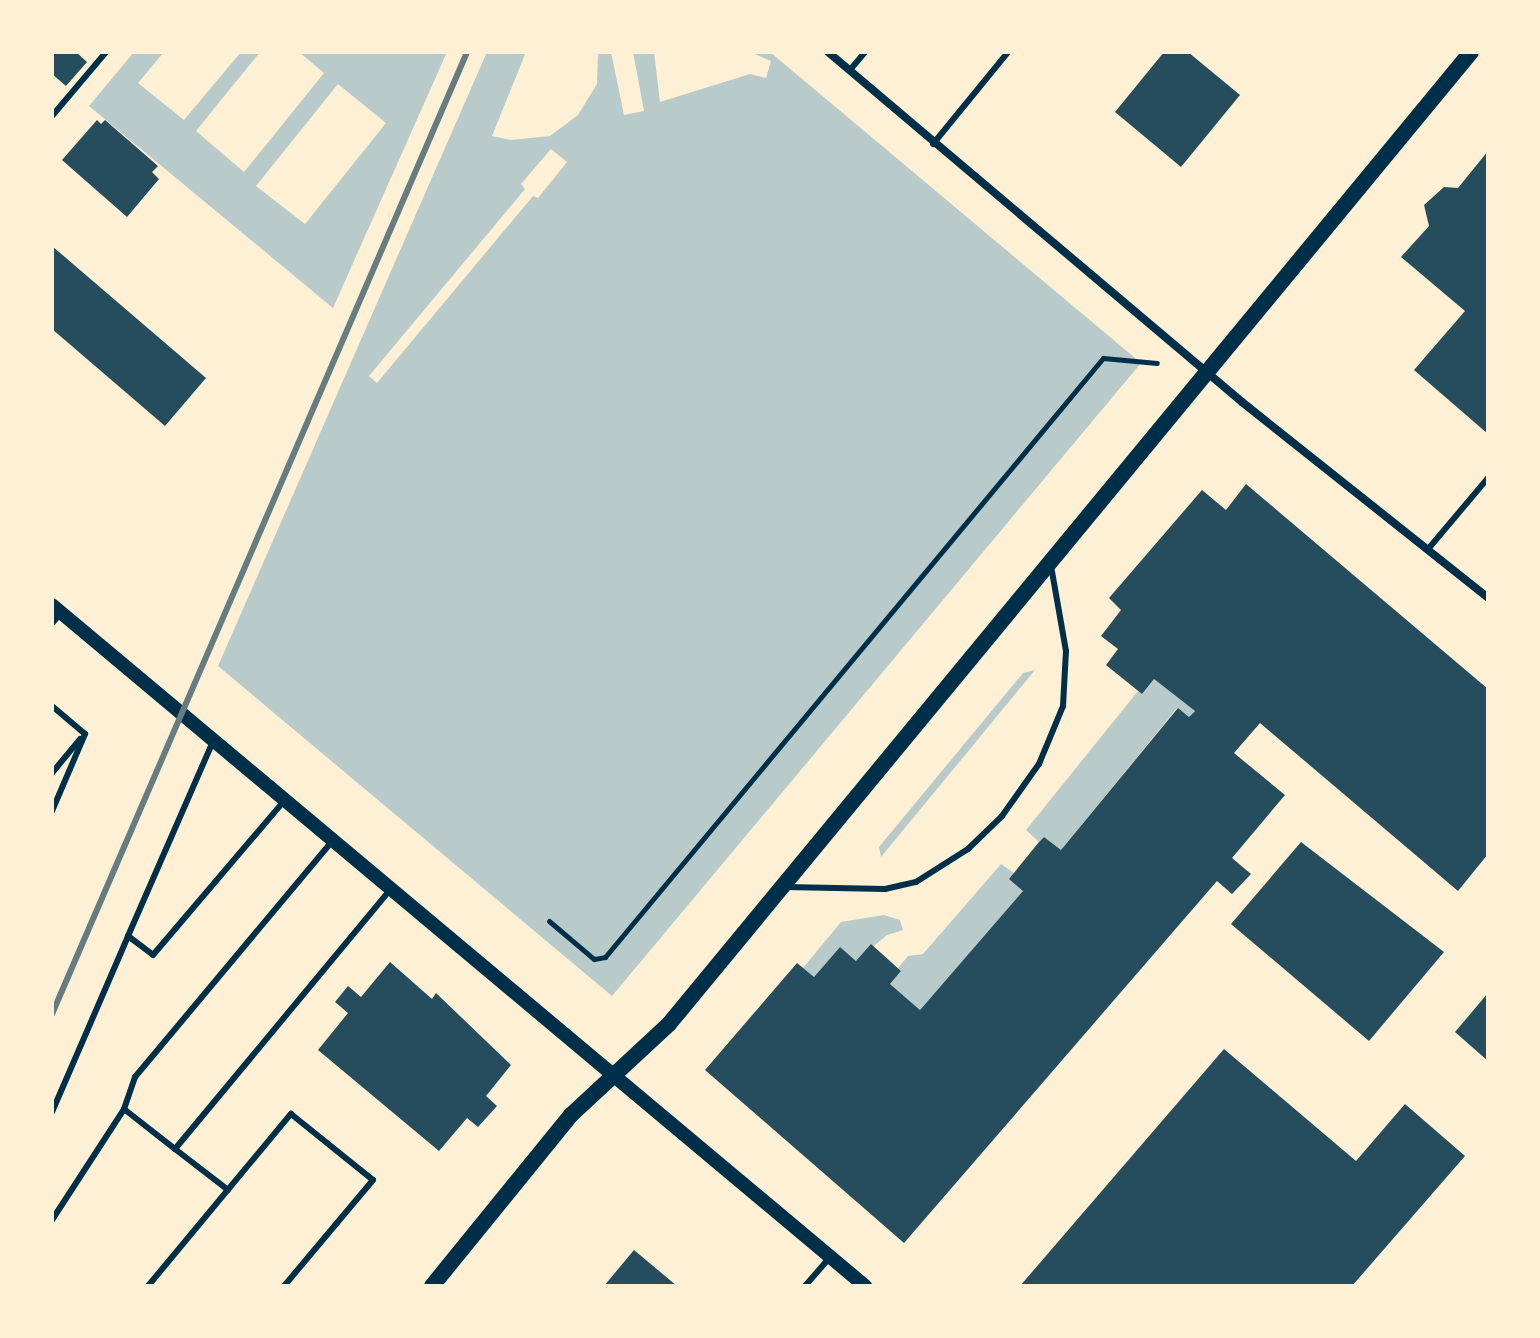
<!DOCTYPE html>
<style>
body{margin:0}
#map{position:relative;width:1540px;height:1338px;overflow:hidden;background:#fdf0d5;font-family:Inter,sans-serif}
div>[style]{position:absolute}
.green>*{inset:0;background:#b9caca}
.building>*{inset:0;background:#264d5e}
.path>*{height:5px;margin:-2.5px;padding:0 2.5px;transform-origin:2.5px;border-radius:2.5px;background:#003049}
.service>*{height:6px;margin:-3px;padding:0 3px;transform-origin:3px;border-radius:3px;background:#003049}
.minor>*{height:8px;margin:-4px;padding:0 4px;transform-origin:4px;border-radius:4px;background:#003049}
.tertiary>*{height:14px;margin:-7px;padding:0 7px;transform-origin:7px;border-radius:7px;background:#003049}
.secondary>*{height:16px;margin:-8px;padding:0 8px;transform-origin:8px;border-radius:8px;background:#003049}
.rail>*{height:6px;margin:-3px;padding:0 3px;transform-origin:3px;border-radius:3px;background:#657d81}
span{translate:-50% -50%;white-space:nowrap;text-align:center;line-height:1.15;-webkit-text-stroke:6px #fdf0d5;paint-order:stroke}
.frame{position:absolute;inset:0;border:54px solid #fdf0d5;pointer-events:none}
</style>
<div id="map">
<div class="green">
<i style="clip-path:polygon(evenodd,134px 52px,164px 52px,138px 83px,184px 120px,241px 52px,260px 52px,196px 131px,244px 172px,324px 73px,299px 52px,447px 52px,333px 308px,89px 106px,134px 52px,338px 84px,386px 123px,305px 224px,256px 186px,338px 84px)"></i>
<i style="clip-path:polygon(evenodd,487px 52px,526px 52px,492px 136px,511px 140px,550px 136px,578px 115px,597px 84px,598px 52px,611px 52px,624px 115px,644px 111px,633px 52px,654px 52px,660px 102px,750px 74px,766px 78px,771px 61px,750px 52px,770px 52px,1141px 363px,612px 996px,218px 666px,487px 52px,551px 149px,567px 162px,538px 198px,533px 196px,377px 383px,369px 376px,525px 189px,521px 184px,551px 149px)"></i>
<i style="clip-path:polygon(1035px 670px,881px 857px,879px 847px,1023px 673px)"></i>
<i style="clip-path:polygon(1154px 679px,1195px 711px,1189px 717px,1177px 708px,1061px 850px,1044px 837px,1039px 842px,1026px 830px,1138px 691px,1142px 694px)"></i>
<i style="clip-path:polygon(1001px 864px,1014px 873px,1023px 891px,920px 1010px,890px 984px,901px 971px,898px 968px,908px 956px,923px 954px)"></i>
<i style="clip-path:polygon(884px 915px,900px 920px,903px 930px,887px 935px,856px 961px,840px 947px,814px 977px,803px 968px,841px 922px)"></i>
</div>
<div class="building">
<i style="clip-path:polygon(52px 52px,76px 52px,87px 62px,66px 86px,52px 74px)"></i>
<i style="clip-path:polygon(1164px 52px,1188px 52px,1240px 95px,1181px 167px,1115px 112px)"></i>
<i style="clip-path:polygon(97px 120px,101px 124px,105px 120px,158px 166px,152px 172px,159px 179px,127px 217px,62px 160px)"></i>
<i style="clip-path:polygon(1488px 151px,1488px 434px,1414px 370px,1465px 311px,1401px 257px,1429px 226px,1424px 205px,1444px 187px,1458px 188px)"></i>
<i style="clip-path:polygon(52px 246px,206px 378px,165px 426px,52px 329px)"></i>
<i style="clip-path:polygon(1246px 484px,1488px 689px,1488px 854px,1458px 891px,1260px 723px,1234px 753px,1285px 795px,1232px 858px,1251px 874px,1232px 894px,1217px 881px,904px 1243px,705px 1070px,797px 963px,814px 977px,840px 947px,856px 961px,871px 944px,901px 971px,890px 984px,920px 1010px,1023px 891px,1009px 879px,1039px 842px,1044px 837px,1061px 850px,1178px 708px,1189px 717px,1195px 711px,1154px 679px,1142px 694px,1106px 665px,1118px 649px,1101px 636px,1121px 610px,1109px 598px,1202px 490px,1226px 510px)"></i>
<i style="clip-path:polygon(1301px 842px,1444px 952px,1369px 1041px,1231px 924px)"></i>
<i style="clip-path:polygon(390px 962px,432px 999px,436px 993px,511px 1065px,486px 1096px,497px 1106px,478px 1127px,467px 1118px,439px 1151px,318px 1050px,348px 1013px,335px 1002px,348px 986px,361px 997px)"></i>
<i style="clip-path:polygon(1488px 993px,1488px 1061px,1455px 1032px)"></i>
<i style="clip-path:polygon(1224px 1049px,1356px 1161px,1405px 1104px,1465px 1156px,1352px 1286px,1020px 1286px)"></i>
<i style="clip-path:polygon(634px 1250px,677px 1286px,604px 1286px)"></i>
</div>
<div class="path">
<i style="left:549px;top:921px;width:59px;rotate:40.2deg"></i>
<i style="left:594px;top:959px;width:11px;rotate:-10deg"></i>
<i style="left:605px;top:957px;width:779px;rotate:-50.26deg"></i>
<i style="left:1103px;top:358px;width:54px;rotate:5.3deg"></i>
</div>
<div class="service">
<i style="left:850px;top:70px;width:23px;rotate:-50deg"></i>
<i style="left:52px;top:116px;width:84px;rotate:-49.8deg"></i>
<i style="left:933px;top:144px;width:119px;rotate:-50.8deg"></i>
<i style="left:1429px;top:548px;width:92px;rotate:-49.9deg"></i>
<i style="left:52px;top:706px;width:43px;rotate:40.3deg"></i>
<i style="left:52px;top:773px;width:44px;rotate:-50.5deg"></i>
<i style="left:52px;top:811px;width:84px;rotate:-66.8deg"></i>
<i style="left:786px;top:887px;width:99px;rotate:1.2deg"></i>
<i style="left:885px;top:889px;width:32px;rotate:-13deg"></i>
<i style="left:916px;top:882px;width:62px;rotate:-32.4deg"></i>
<i style="left:968px;top:849px;width:47px;rotate:-44.1deg"></i>
<i style="left:1002px;top:816px;width:64px;rotate:-54.6deg"></i>
<i style="left:1039px;top:764px;width:63px;rotate:-67.5deg"></i>
<i style="left:1063px;top:706px;width:55px;rotate:-86.9deg"></i>
<i style="left:1066px;top:651px;width:86px;rotate:-100deg"></i>
<i style="left:128px;top:936px;width:213px;rotate:-66.4deg"></i>
<i style="left:124px;top:1109px;width:65px;rotate:38.1deg"></i>
<i style="left:175px;top:1149px;width:338px;rotate:-50.3deg"></i>
<i style="left:52px;top:1112px;width:192px;rotate:-66.6deg"></i>
<i style="left:128px;top:936px;width:31px;rotate:37deg"></i>
<i style="left:153px;top:955px;width:202px;rotate:-49.6deg"></i>
<i style="left:175px;top:1149px;width:67px;rotate:37.7deg"></i>
<i style="left:52px;top:1220px;width:132px;rotate:-57deg"></i>
<i style="left:124px;top:1109px;width:34px;rotate:-71deg"></i>
<i style="left:135px;top:1077px;width:307px;rotate:-50.1deg"></i>
<i style="left:148px;top:1286px;width:224px;rotate:-50.3deg"></i>
<i style="left:291px;top:1114px;width:105px;rotate:38.8deg"></i>
<i style="left:373px;top:1180px;width:138px;rotate:130deg"></i>
<i style="left:805px;top:1286px;width:37px;rotate:-49deg"></i>
</div>
<div class="minor">
<i style="left:828px;top:52px;width:542px;rotate:40.21deg"></i>
<i style="left:1242px;top:402px;width:315px;rotate:38.5deg"></i>
<i style="left:52px;top:622px;width:13px;rotate:-51deg"></i>
</div>
<div class="tertiary">
<i style="left:52px;top:605px;width:1061px;rotate:39.95deg"></i>
</div>
<div class="secondary">
<i style="left:432px;top:1286px;width:220px;rotate:-50.9deg"></i>
<i style="left:571px;top:1115px;width:134px;rotate:-42.9deg"></i>
<i style="left:669px;top:1024px;width:1260px;rotate:-50.47deg"></i>
</div>
<div class="rail">
<i style="left:52px;top:1014px;width:1048px;rotate:-66.66deg"></i>
</div>
<div class="frame"></div>
</div>
